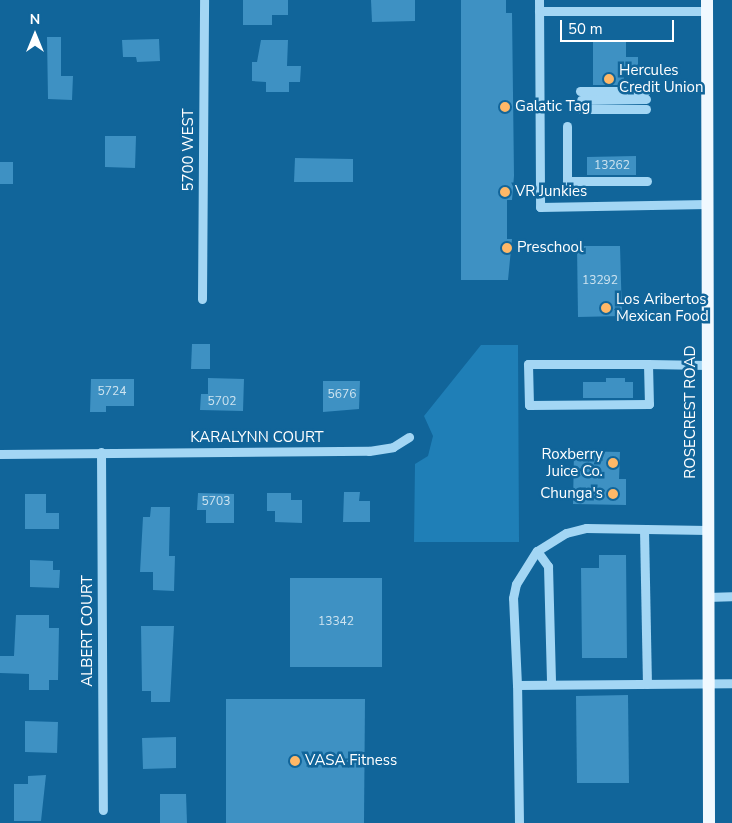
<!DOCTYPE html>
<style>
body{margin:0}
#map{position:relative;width:732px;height:823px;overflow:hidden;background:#11659a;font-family:"Nunito Sans",sans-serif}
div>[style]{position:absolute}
.green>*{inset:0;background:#1f7fb7}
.building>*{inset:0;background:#3e91c3}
.minor>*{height:9px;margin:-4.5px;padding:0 4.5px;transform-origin:4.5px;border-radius:4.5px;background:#a3d6f4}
.major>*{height:12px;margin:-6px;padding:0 6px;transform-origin:6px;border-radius:6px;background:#f1f9ff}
.dots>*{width:14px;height:14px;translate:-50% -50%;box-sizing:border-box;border:2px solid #11659a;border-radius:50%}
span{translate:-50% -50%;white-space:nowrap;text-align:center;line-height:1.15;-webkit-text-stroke:5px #11659a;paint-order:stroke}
.number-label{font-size:12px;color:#cfe4f0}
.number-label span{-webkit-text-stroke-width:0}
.poi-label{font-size:15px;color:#fff}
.left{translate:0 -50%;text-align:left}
.right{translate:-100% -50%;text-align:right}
.street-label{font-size:15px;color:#fff}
.north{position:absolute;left:10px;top:10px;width:50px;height:50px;-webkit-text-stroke:4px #11659a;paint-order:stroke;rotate:0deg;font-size:14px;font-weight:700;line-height:20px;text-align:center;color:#fff}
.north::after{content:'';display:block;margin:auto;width:18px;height:22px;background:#fff;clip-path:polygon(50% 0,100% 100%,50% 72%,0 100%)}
.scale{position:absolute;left:560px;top:20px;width:114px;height:22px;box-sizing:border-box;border:2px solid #fff;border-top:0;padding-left:6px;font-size:15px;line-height:18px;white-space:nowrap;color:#fff;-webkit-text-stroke:4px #11659a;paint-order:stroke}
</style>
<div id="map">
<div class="green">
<i style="clip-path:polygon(481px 345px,518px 345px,519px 542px,414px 542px,415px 464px,428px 456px,433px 436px,424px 416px)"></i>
</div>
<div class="building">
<i style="clip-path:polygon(243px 0,288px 0,288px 15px,272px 15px,272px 25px,243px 25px)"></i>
<i style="clip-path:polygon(371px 0,415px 0,415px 21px,372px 22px)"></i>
<i style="clip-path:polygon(461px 0,506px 0,506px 13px,512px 13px,514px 176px,512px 200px,507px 200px,507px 239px,512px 239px,508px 280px,461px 280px)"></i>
<i style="clip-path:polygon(47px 37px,61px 37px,61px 76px,73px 76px,72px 100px,48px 99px)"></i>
<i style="clip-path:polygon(159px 39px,160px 61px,137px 62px,136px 57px,123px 57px,122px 40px)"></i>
<i style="clip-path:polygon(261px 40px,288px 40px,287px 66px,301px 66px,300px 82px,289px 82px,289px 92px,266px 92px,266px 82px,252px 81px,252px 62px,257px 62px)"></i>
<i style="clip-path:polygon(593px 40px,626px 40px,626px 57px,638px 57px,638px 69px,624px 69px,624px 85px,593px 85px)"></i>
<i style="clip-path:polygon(105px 136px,136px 136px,135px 168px,105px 167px)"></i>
<i style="clip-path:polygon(636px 156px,636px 175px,587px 175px,587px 157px)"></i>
<i style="clip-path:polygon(295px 158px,353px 159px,353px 182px,294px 182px)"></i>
<i style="clip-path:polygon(0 162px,13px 162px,13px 184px,0 184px)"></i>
<i style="clip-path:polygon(577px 246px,620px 246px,622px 316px,578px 317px)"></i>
<i style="clip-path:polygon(192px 344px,210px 344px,210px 369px,191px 369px)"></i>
<i style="clip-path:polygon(208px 378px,244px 379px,243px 411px,200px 410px,201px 394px,208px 394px)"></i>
<i style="clip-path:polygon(606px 378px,625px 378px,625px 382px,633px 382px,633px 398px,583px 398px,583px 382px,606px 382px)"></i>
<i style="clip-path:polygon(91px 379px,134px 379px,134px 406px,106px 406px,106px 412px,90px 412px)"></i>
<i style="clip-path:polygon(323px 381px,360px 381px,359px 409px,323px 412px)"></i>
<i style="clip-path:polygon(574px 451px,620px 452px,619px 479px,626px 479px,626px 505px,573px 504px)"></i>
<i style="clip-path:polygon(344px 492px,360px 492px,359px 501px,370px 501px,370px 522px,343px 522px)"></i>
<i style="clip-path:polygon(198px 493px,234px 494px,234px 523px,206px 523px,206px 510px,197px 510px)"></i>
<i style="clip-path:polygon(267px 493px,291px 493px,291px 500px,302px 500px,302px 523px,275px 522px,275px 511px,267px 511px)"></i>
<i style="clip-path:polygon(25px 494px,46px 494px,46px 513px,59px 513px,59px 529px,25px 529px)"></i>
<i style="clip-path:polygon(151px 507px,170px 507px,169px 556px,175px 556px,174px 591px,153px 590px,153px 572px,140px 572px,143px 517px,150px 517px)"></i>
<i style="clip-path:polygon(599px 555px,626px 555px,627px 658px,582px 658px,581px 568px,599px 568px)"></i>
<i style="clip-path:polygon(30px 560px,53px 561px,53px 570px,60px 570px,59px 588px,30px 587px)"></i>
<i style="clip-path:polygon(290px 578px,382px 578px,382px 667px,290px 667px)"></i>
<i style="clip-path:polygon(16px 615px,49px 615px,49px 628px,59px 628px,58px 680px,49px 680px,49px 690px,29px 690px,29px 674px,0 673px,0 656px,14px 656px)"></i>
<i style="clip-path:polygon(141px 626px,174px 626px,170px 702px,151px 702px,151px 691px,142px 691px)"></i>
<i style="clip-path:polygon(628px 695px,629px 783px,577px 783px,576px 696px)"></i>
<i style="clip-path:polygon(226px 699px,365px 699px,364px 823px,226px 823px)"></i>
<i style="clip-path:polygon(25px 721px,58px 722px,57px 753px,25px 752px)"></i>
<i style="clip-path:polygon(176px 737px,176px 768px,143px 769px,142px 738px)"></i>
<i style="clip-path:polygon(46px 775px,41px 821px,14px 821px,14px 784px,28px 784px,28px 776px)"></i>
<i style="clip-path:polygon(160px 794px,186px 794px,187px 823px,160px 823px)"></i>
</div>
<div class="minor">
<i style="left:539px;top:0;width:207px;rotate:89.7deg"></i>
<i style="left:540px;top:207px;width:167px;rotate:-1deg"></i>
<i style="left:539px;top:11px;width:168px"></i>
<i style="left:580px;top:91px;width:66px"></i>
<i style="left:581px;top:100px;width:65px;rotate:-0.9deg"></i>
<i style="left:581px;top:109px;width:65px"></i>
<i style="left:567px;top:126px;width:55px;rotate:90deg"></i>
<i style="left:567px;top:181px;width:80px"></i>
<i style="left:202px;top:299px;width:299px;rotate:-89.6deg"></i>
<i style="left:648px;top:364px;width:40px;rotate:88.6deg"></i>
<i style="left:649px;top:404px;width:120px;rotate:179.5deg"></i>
<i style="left:529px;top:405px;width:41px;rotate:-91.4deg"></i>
<i style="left:528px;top:364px;width:120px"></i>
<i style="left:648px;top:364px;width:59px;rotate:1deg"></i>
<i style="left:101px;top:452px;width:358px;rotate:89.7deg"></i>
<i style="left:0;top:454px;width:369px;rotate:-0.5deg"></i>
<i style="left:369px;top:451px;width:24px;rotate:-9deg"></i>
<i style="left:393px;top:447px;width:19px;rotate:-32deg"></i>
<i style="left:644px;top:529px;width:155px;rotate:88.9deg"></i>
<i style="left:537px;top:551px;width:19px;rotate:54deg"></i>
<i style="left:548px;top:566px;width:118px;rotate:88.5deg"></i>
<i style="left:707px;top:597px;width:25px;rotate:-2deg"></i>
<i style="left:517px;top:685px;width:87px;rotate:-92.6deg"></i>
<i style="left:513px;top:598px;width:14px;rotate:-78deg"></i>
<i style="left:516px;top:584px;width:39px;rotate:-58deg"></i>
<i style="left:537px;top:551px;width:34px;rotate:-32deg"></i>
<i style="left:566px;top:533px;width:21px;rotate:-14deg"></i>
<i style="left:586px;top:528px;width:121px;rotate:0.9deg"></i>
<i style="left:519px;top:823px;width:138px;rotate:-90.8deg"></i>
<i style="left:517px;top:685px;width:215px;rotate:-0.5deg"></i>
</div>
<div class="major">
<i style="left:707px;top:0;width:823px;rotate:89.86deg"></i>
</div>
<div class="dots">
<i style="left:609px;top:79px;background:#ffb867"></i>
<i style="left:505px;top:107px;background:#ffb867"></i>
<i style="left:505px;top:192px;background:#ffb867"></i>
<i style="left:507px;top:248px;background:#ffb867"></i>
<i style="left:606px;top:308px;background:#ffb867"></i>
<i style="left:613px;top:463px;background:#ffb867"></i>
<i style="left:613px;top:494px;background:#ffb867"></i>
<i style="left:295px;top:761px;background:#ffb867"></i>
</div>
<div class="number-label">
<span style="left:612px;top:166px">13262</span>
<span style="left:600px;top:281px">13292</span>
<span style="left:112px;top:392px">5724</span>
<span style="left:342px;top:395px">5676</span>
<span style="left:222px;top:402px">5702</span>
<span style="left:216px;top:502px">5703</span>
<span style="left:336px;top:622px">13342</span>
</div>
<div class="poi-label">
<span class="left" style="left:619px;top:79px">Hercules<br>Credit Union</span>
<span class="left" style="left:515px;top:107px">Galatic Tag</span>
<span class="left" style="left:515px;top:192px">VR Junkies</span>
<span class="left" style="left:517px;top:248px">Preschool</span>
<span class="left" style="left:616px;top:308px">Los Aribertos<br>Mexican Food</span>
<span class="right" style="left:603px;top:463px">Roxberry<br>Juice Co.</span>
<span class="right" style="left:603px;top:494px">Chunga's</span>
<span class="left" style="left:305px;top:761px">VASA Fitness</span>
</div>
<div class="street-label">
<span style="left:189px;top:150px;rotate:-90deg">5700 WEST</span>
<span style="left:691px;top:412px;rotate:-90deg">ROSECREST ROAD</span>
<span style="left:257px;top:438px">KARALYNN COURT</span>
<span style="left:88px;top:631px;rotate:-90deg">ALBERT COURT</span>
</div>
<div class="north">N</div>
<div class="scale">50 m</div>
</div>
